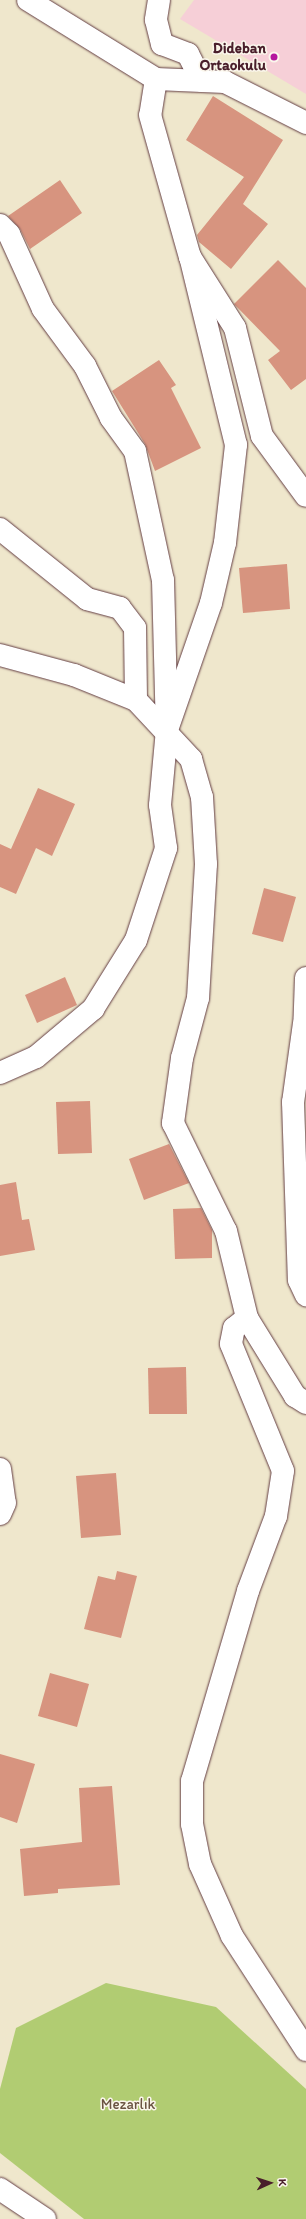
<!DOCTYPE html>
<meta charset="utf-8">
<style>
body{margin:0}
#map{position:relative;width:306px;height:2219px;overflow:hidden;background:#efe7cc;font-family:Itim,sans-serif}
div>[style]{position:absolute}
.built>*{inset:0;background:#f6cfd7}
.green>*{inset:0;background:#b1cc72}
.building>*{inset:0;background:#d7947f}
.roads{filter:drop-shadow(0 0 1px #633d43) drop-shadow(0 0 1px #633d43)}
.street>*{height:22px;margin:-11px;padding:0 11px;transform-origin:11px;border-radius:11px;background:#fff}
.secondary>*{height:22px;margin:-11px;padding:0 11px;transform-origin:11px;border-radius:11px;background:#fff}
.dots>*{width:11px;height:11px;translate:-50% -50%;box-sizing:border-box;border:2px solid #fbf7ec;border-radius:50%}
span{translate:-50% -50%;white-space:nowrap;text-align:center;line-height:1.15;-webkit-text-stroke:3px #fbf7ec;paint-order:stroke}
.poi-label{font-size:15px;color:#4a1f2b;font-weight:700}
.right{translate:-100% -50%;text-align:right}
.park-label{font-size:15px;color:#695340}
.north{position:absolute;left:250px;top:2163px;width:40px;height:40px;-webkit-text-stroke:3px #fbf7ec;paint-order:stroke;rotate:87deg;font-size:11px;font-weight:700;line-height:16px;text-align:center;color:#4a1f2b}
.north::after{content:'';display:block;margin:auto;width:14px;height:18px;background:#4a1f2b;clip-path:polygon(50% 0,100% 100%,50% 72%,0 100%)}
</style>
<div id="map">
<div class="built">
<i style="clip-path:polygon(194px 0,306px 0,306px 94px,180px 19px)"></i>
</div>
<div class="green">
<i style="clip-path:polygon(106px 1983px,216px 2007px,306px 2089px,306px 2219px,84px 2219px,0 2153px,0 2089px,16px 2028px)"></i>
</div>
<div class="building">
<i style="clip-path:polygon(213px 96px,283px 140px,243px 204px,268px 224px,231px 269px,199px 242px,197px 235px,244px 177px,186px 140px)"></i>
<i style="clip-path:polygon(60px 180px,82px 213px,30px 249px,20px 229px,8px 216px)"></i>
<i style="clip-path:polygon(278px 260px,306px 288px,306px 379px,291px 390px,268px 360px,280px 351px,234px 304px)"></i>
<i style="clip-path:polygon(159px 360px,176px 385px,171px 388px,201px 448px,155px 471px,145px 444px,112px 391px)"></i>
<i style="clip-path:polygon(287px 564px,290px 609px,243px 613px,239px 568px)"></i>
<i style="clip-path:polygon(38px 788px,75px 804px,52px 856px,36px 848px,16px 894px,0 887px,0 844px,11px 849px)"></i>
<i style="clip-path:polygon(264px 888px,296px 897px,283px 942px,252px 934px)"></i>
<i style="clip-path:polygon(65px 977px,77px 1005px,37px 1023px,25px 995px)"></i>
<i style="clip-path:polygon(90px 1101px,92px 1153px,58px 1154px,56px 1102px)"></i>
<i style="clip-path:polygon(169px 1144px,189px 1183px,144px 1200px,129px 1159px)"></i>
<i style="clip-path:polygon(16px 1182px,22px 1220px,29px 1219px,35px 1250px,0 1256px,0 1185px)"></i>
<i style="clip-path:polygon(201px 1208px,212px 1230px,212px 1258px,175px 1259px,173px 1209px)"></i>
<i style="clip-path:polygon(186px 1367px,187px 1414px,149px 1414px,148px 1368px)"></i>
<i style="clip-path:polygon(116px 1473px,121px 1535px,81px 1538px,76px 1476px)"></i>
<i style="clip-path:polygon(117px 1571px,137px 1576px,121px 1638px,84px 1629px,98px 1576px,115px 1580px)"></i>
<i style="clip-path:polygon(50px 1673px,89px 1684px,77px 1727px,38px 1716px)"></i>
<i style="clip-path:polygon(0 1754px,35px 1764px,17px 1823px,0 1817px)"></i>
<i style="clip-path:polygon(112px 1786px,120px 1885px,58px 1889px,58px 1893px,24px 1896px,20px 1849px,82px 1842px,79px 1788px)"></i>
</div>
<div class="roads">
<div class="street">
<i style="left:159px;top:0;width:20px;rotate:99deg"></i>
<i style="left:156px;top:20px;width:25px;rotate:76deg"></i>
<i style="left:162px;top:44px;width:28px;rotate:21deg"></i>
<i style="left:188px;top:54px;width:30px;rotate:63deg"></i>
<i style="left:0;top:225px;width:13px;rotate:45deg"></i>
<i style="left:9px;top:234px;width:82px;rotate:65.6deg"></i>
<i style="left:43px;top:309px;width:71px;rotate:53.6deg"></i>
<i style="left:85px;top:366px;width:58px;rotate:63.4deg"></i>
<i style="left:111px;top:418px;width:41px;rotate:54deg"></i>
<i style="left:135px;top:451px;width:132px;rotate:77.8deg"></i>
<i style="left:163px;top:580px;width:148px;rotate:88.5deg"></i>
<i style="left:0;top:529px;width:112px;rotate:38.8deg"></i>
<i style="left:87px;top:599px;width:34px;rotate:15deg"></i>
<i style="left:120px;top:608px;width:25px;rotate:53deg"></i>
<i style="left:135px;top:628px;width:72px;rotate:89.2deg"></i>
<i style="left:0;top:655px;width:77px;rotate:15.1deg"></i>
<i style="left:74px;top:675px;width:67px;rotate:22deg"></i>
<i style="left:136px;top:700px;width:81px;rotate:47deg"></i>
<i style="left:191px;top:759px;width:40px;rotate:74deg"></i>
<i style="left:202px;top:797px;width:67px;rotate:86.6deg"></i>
<i style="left:206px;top:864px;width:134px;rotate:93.4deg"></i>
<i style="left:198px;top:998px;width:62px;rotate:104.9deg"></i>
<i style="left:182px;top:1058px;width:66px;rotate:97.9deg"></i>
<i style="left:173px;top:1123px;width:120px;rotate:63.9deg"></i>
<i style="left:226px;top:1231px;width:89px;rotate:76.4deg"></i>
<i style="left:247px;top:1318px;width:92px;rotate:58.4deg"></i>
<i style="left:295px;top:1396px;width:13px;rotate:32deg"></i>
<i style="left:306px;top:978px;width:38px;rotate:92deg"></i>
<i style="left:305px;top:1016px;width:87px;rotate:97.9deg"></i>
<i style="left:293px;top:1102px;width:178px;rotate:88.1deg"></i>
<i style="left:299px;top:1280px;width:17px;rotate:65deg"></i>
<i style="left:247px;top:1318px;width:16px;rotate:142deg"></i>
<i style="left:234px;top:1328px;width:16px;rotate:101deg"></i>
<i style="left:231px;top:1344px;width:137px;rotate:67.7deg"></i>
<i style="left:283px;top:1471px;width:46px;rotate:98.8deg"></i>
<i style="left:276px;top:1516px;width:80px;rotate:110.5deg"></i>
<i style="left:248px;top:1591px;width:198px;rotate:106.4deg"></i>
<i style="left:192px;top:1781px;width:43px;rotate:90deg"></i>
<i style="left:192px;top:1824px;width:41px;rotate:78.7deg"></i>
<i style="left:200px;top:1864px;width:79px;rotate:66deg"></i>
<i style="left:232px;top:1936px;width:136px;rotate:57deg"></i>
<i style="left:0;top:2189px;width:54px;rotate:33.7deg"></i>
</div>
<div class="secondary">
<i style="left:28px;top:0;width:150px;rotate:31.7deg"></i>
<i style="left:156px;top:79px;width:69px;rotate:2.5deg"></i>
<i style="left:225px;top:82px;width:91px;rotate:26.8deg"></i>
<i style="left:156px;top:79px;width:36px;rotate:99deg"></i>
<i style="left:150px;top:115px;width:148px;rotate:74.3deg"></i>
<i style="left:190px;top:257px;width:84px;rotate:57.6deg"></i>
<i style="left:235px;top:328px;width:111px;rotate:76deg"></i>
<i style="left:262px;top:436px;width:74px;rotate:53.7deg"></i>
<i style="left:0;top:1073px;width:39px;rotate:-24deg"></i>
<i style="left:36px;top:1057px;width:75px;rotate:-40.1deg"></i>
<i style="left:93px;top:1009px;width:81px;rotate:-58.1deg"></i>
<i style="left:136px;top:940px;width:97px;rotate:-71.9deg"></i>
<i style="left:166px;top:848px;width:43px;rotate:-97.9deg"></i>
<i style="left:160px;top:805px;width:75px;rotate:-84.7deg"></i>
<i style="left:167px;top:730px;width:134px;rotate:-70.9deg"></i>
<i style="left:211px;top:603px;width:62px;rotate:-76.9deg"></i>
<i style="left:225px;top:543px;width:99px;rotate:-83.6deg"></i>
<i style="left:236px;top:445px;width:194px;rotate:-103.7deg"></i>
<i style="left:0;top:1469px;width:34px;rotate:82deg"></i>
<i style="left:5px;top:1503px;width:12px;rotate:114deg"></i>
</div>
</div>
<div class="dots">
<i style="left:274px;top:57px;background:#b5179e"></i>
</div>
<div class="poi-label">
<span class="right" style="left:266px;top:57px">Dideban<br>Ortaokulu</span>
</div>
<div class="park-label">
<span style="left:128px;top:2105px">Mezarlık</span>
</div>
<div class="north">K</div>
</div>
